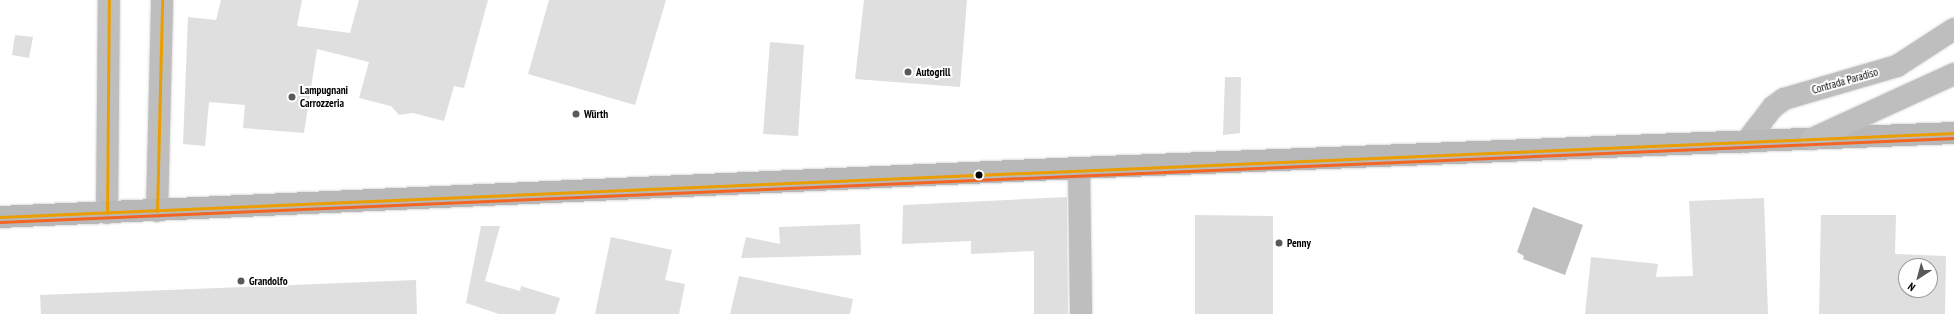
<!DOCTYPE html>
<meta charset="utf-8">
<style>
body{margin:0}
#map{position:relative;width:1954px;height:314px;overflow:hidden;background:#fff;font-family:"PT Sans Narrow",sans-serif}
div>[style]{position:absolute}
.water>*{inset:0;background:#bfbfbf}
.building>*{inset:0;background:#dfdfdf}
.roads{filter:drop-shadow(0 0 1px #dbdbdb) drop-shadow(0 0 1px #dbdbdb)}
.street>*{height:22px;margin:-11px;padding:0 11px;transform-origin:11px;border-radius:11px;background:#bebebe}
.secondary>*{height:22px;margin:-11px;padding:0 11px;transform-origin:11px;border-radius:11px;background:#b8b8b8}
.highway>*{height:22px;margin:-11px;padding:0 11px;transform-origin:11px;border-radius:11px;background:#bebebe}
.bus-1>*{height:3px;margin:-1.5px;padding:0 1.5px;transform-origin:1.5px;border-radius:1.5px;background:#eb9e00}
.bus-2>*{height:3px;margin:-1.5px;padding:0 1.5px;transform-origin:1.5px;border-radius:1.5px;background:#f26522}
.dots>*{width:11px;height:11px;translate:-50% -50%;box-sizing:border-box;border:2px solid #fff;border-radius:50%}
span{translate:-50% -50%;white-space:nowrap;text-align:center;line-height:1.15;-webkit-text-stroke:4px #fff;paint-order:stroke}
.poi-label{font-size:11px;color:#000;font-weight:700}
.left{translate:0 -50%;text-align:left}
.street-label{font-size:11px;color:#000}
.north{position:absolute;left:1898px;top:258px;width:40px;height:40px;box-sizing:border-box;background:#fff;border:1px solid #999;border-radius:50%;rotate:216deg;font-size:11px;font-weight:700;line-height:16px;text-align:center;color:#000}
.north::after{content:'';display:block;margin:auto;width:14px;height:18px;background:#595959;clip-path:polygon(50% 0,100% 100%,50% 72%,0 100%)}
</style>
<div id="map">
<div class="water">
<i style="clip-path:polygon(1533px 207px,1583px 225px,1565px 275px,1523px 259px,1524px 256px,1517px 252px)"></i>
</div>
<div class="building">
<i style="clip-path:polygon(221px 0,302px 0,297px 26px,350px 33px,359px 0,488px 0,464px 88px,454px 86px,444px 121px,413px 113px,399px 115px,391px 106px,359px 98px,369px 62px,317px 49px,304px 133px,243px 128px,245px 105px,209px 102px,205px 146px,183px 144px,188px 17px,216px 20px)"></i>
<i style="clip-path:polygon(549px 0,666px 0,635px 105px,528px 74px)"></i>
<i style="clip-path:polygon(864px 0,967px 0,960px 87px,855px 79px)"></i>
<i style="clip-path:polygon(15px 35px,33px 37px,29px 58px,12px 55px)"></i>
<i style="clip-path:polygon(770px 42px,804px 45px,798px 136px,763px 134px)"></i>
<i style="clip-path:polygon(1225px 77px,1241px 77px,1240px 133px,1223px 135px)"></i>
<i style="clip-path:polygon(1067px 197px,1068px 314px,1034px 314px,1034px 251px,971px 254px,971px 241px,902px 244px,903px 205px)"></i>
<i style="clip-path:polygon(1764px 198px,1768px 314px,1585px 314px,1591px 257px,1658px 264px,1656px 277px,1693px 276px,1689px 201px)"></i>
<i style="clip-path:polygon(1195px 215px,1273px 216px,1273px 314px,1195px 314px)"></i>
<i style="clip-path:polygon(evenodd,1821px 215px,1896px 215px,1895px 254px,1946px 256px,1945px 314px,1819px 314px,1821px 215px,1906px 266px,1930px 266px,1930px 290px,1906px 290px,1906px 266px)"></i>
<i style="clip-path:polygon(860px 224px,861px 255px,741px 258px,746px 237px,780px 244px,779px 227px)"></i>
<i style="clip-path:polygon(481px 226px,500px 226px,485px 281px,520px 291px,521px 286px,560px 298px,555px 314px,499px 314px,466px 303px)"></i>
<i style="clip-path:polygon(611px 237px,672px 250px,665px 280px,685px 284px,679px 314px,595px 314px)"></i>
<i style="clip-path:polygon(739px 276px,853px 299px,850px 314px,730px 314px)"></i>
<i style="clip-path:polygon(416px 280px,417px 314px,41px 314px,40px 295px)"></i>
</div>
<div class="roads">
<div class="street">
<i style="left:1746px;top:142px;width:44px;rotate:-52.4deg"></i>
<i style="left:1773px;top:107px;width:14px;rotate:-36deg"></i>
<i style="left:1784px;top:99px;width:118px;rotate:-16.3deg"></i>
<i style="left:1897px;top:66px;width:68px;rotate:-33deg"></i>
<i style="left:1079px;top:168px;width:146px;rotate:89.2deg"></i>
<i style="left:157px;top:211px;width:211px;rotate:-88.6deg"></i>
<i style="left:107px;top:213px;width:213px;rotate:-89.5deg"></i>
</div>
<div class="secondary">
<i style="left:0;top:217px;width:1080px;rotate:-2.6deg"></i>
<i style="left:1079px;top:168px;width:876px;rotate:-2.29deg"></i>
</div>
<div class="highway">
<i style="left:1812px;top:139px;width:156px;rotate:-24.6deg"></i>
</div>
</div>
<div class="bus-1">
<i style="left:157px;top:211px;width:211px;rotate:-88.6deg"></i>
<i style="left:107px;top:213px;width:213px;rotate:-89.5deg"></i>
<i style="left:0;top:217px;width:1956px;rotate:-2.46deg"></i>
</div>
<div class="bus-2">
<i style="left:0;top:222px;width:1956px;rotate:-2.46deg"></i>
</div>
<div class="dots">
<i style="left:908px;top:72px;background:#595959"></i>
<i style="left:292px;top:97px;background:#595959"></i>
<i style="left:576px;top:114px;background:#595959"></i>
<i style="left:979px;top:175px;background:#000"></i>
<i style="left:1279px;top:243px;background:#595959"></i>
<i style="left:241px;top:281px;background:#595959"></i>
</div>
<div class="poi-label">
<span class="left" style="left:916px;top:72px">Autogrill</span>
<span class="left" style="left:300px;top:97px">Lampugnani<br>Carrozzeria</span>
<span class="left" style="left:584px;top:114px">Würth</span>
<span class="left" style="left:1287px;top:243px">Penny</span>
<span class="left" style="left:249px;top:281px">Grandolfo</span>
</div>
<div class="street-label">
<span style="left:1845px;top:81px;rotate:-16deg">Contrada Paradiso</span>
</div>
<div class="north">N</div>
</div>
